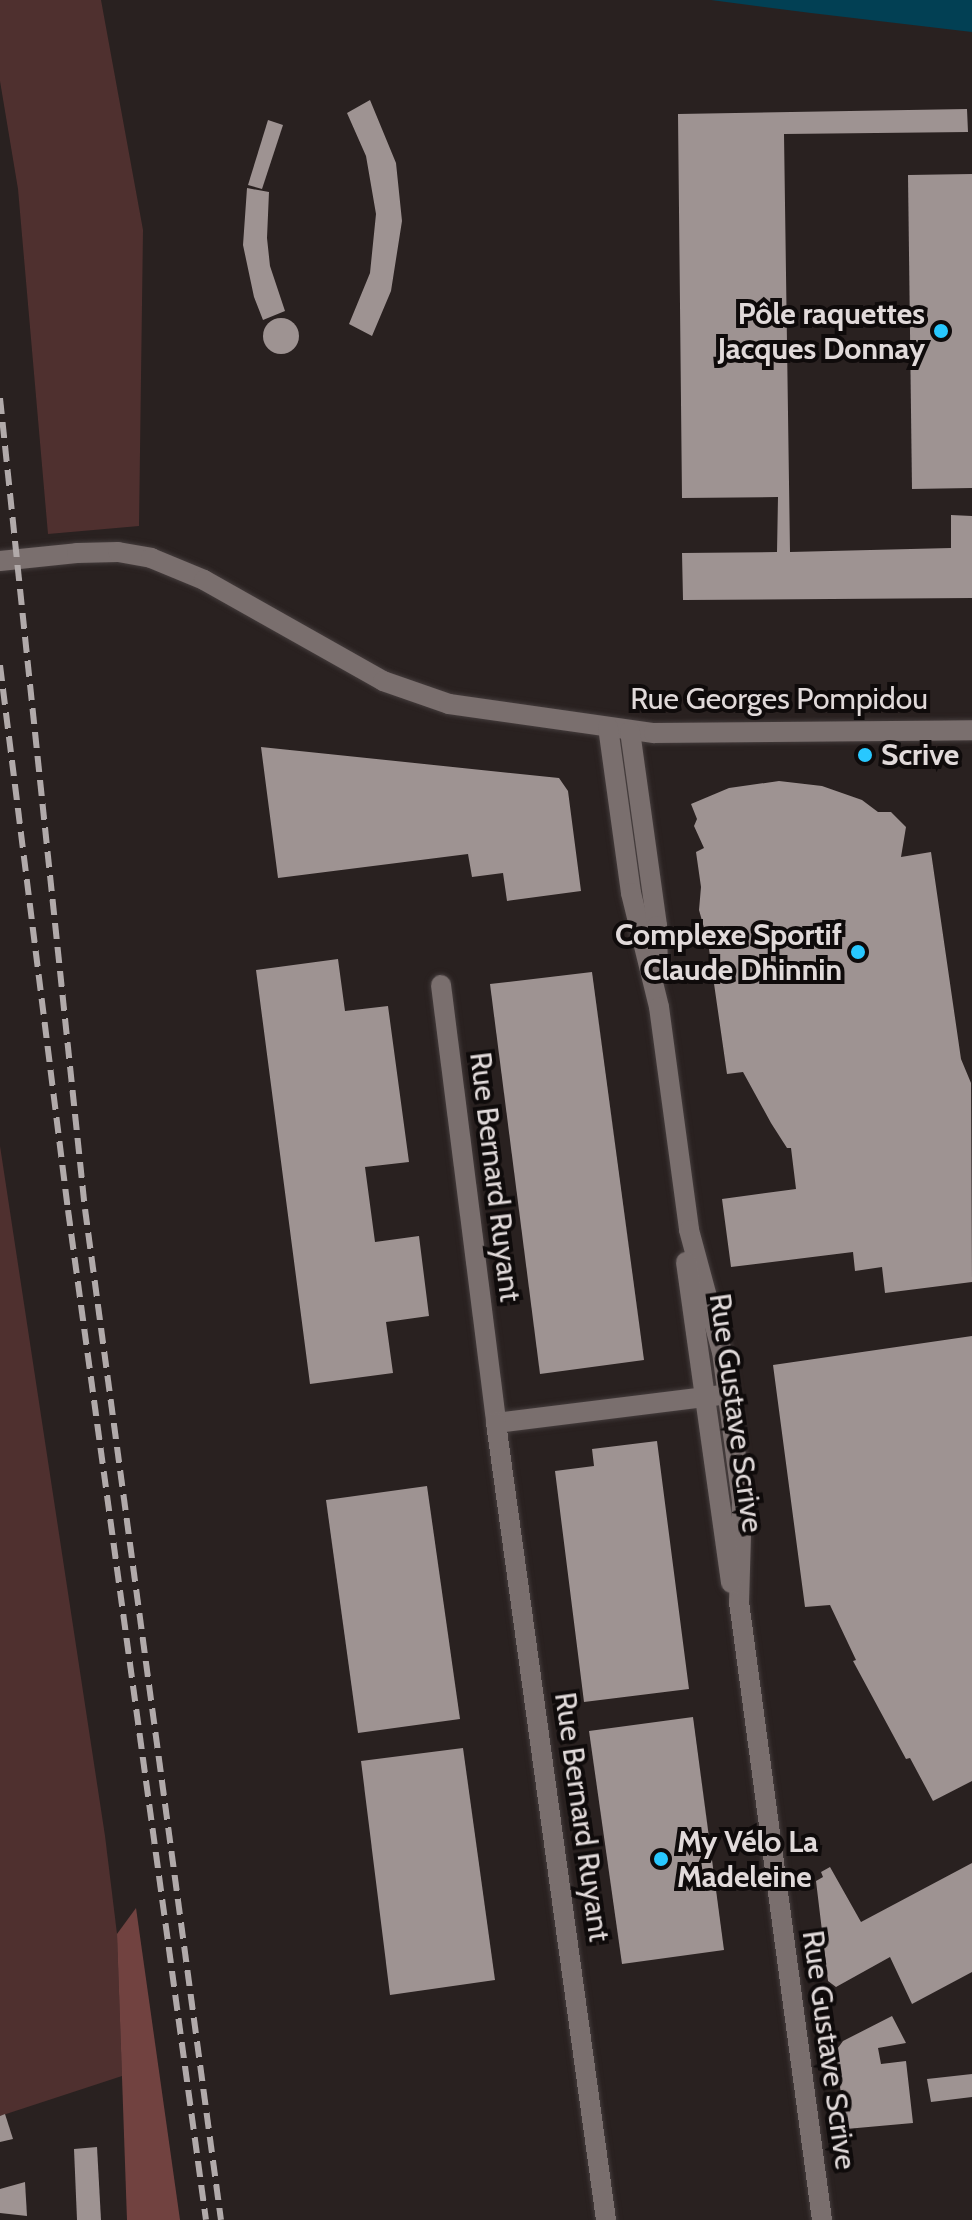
<!DOCTYPE html>
<meta charset="utf-8">
<style>
body{margin:0}
#map{position:relative;width:972px;height:2220px;overflow:hidden;background:#292120;font-family:Cabin,sans-serif}
div>[style]{position:absolute}
.green>*{inset:0;background:#4f302f}
.forest>*{inset:0;background:#714240}
.water>*{inset:0;background:#024054}
.building>*{inset:0;background:#9e9392}
.round{border-radius:50%}
.roads{filter:drop-shadow(0 0 2px #443c3c) drop-shadow(0 0 2px #443c3c)}
.minor>*{height:20px;margin:-10px;padding:0 10px;transform-origin:10px;border-radius:10px;background:#7a6f6e}
.rail>*{height:6px;margin-top:-3px;transform-origin:0;background:repeating-linear-gradient(90deg,#b1aaaa 0 16px,transparent 0 24px)}
.dots>*{width:22px;height:22px;translate:-50% -50%;box-sizing:border-box;border:4px solid #0f0b0b;border-radius:50%}
span{translate:-50% -50%;white-space:nowrap;text-align:center;line-height:1.15;-webkit-text-stroke:8px #0f0b0b;paint-order:stroke}
.poi-label{font-size:30px;color:#e1dada;font-weight:700}
.right{translate:-100% -50%;text-align:right}
.left{translate:0 -50%;text-align:left}
.street-label{font-size:30px;color:#e1dada}
</style>
<div id="map">
<div class="green">
<i style="clip-path:polygon(0 0,101px 0,143px 230px,139px 526px,48px 534px,18px 189px,0 81px)"></i>
<i style="clip-path:polygon(0 1146px,105px 1836px,117px 1934px,122px 2076px,0 2116px)"></i>
</div>
<div class="forest">
<i style="clip-path:polygon(136px 1908px,180px 2220px,127px 2220px,117px 1934px)"></i>
</div>
<div class="water">
<i style="clip-path:polygon(711px 0,972px 0,972px 32px,811px 13px)"></i>
</div>
<div class="building">
<i style="clip-path:polygon(370px 100px,396px 163px,402px 221px,391px 291px,372px 336px,349px 324px,370px 273px,376px 214px,366px 156px,347px 113px)"></i>
<i style="clip-path:polygon(967px 109px,968px 132px,784px 134px,790px 552px,951px 548px,951px 515px,972px 516px,972px 598px,683px 600px,682px 553px,777px 552px,778px 497px,682px 498px,678px 114px)"></i>
<i style="clip-path:polygon(268px 120px,283px 125px,262px 189px,248px 185px)"></i>
<i style="clip-path:polygon(972px 174px,972px 488px,912px 489px,908px 175px)"></i>
<i style="clip-path:polygon(247px 188px,269px 192px,267px 238px,270px 266px,285px 311px,263px 320px,254px 297px,243px 245px)"></i>
<i class="round" style="left:263px;top:318px;width:36px;height:36px"></i>
<i style="clip-path:polygon(261px 747px,559px 778px,568px 791px,581px 891px,507px 901px,503px 873px,472px 877px,468px 854px,278px 878px)"></i>
<i style="clip-path:polygon(779px 781px,822px 786px,862px 800px,878px 812px,891px 812px,906px 827px,901px 857px,931px 852px,961px 1059px,971px 1083px,972px 1282px,885px 1293px,882px 1267px,855px 1271px,853px 1252px,731px 1267px,722px 1199px,796px 1189px,791px 1148px,787px 1148px,771px 1123px,743px 1072px,727px 1074px,708px 942px,699px 910px,701px 887px,696px 852px,704px 848px,694px 826px,697px 819px,691px 804px,729px 788px)"></i>
<i style="clip-path:polygon(338px 959px,345px 1011px,388px 1006px,409px 1162px,365px 1167px,375px 1242px,419px 1236px,429px 1316px,386px 1322px,393px 1373px,310px 1384px,256px 970px)"></i>
<i style="clip-path:polygon(592px 972px,644px 1360px,540px 1374px,490px 984px)"></i>
<i style="clip-path:polygon(972px 1336px,972px 1781px,933px 1801px,910px 1758px,906px 1759px,853px 1661px,856px 1660px,830px 1605px,805px 1607px,773px 1365px)"></i>
<i style="clip-path:polygon(657px 1441px,689px 1689px,584px 1702px,555px 1471px,594px 1466px,592px 1449px)"></i>
<i style="clip-path:polygon(427px 1486px,460px 1719px,358px 1733px,326px 1500px)"></i>
<i style="clip-path:polygon(693px 1717px,724px 1950px,622px 1964px,589px 1731px)"></i>
<i style="clip-path:polygon(463px 1748px,495px 1980px,390px 1995px,361px 1761px)"></i>
<i style="clip-path:polygon(972px 1863px,972px 1972px,912px 2004px,890px 1957px,836px 1987px,828px 1981px,816px 1881px,823px 1877px,821px 1872px,830px 1867px,861px 1922px)"></i>
<i style="clip-path:polygon(892px 2016px,906px 2043px,878px 2048px,881px 2064px,906px 2061px,913px 2123px,846px 2129px,835px 2052px,843px 2041px)"></i>
<i style="clip-path:polygon(972px 2074px,972px 2097px,931px 2102px,927px 2079px)"></i>
<i style="clip-path:polygon(5px 2114px,13px 2139px,0 2142px,0 2116px)"></i>
<i style="clip-path:polygon(97px 2147px,101px 2220px,77px 2220px,74px 2149px)"></i>
<i style="clip-path:polygon(25px 2182px,27px 2216px,0 2213px,0 2189px)"></i>
</div>
<div class="roads">
<div class="minor">
<i style="left:0;top:561px;width:77px;rotate:-5.9deg"></i>
<i style="left:77px;top:553px;width:41px;rotate:-1.4deg"></i>
<i style="left:118px;top:552px;width:34px;rotate:10deg"></i>
<i style="left:151px;top:558px;width:57px;rotate:22.5deg"></i>
<i style="left:204px;top:580px;width:206px;rotate:29.4deg"></i>
<i style="left:383px;top:681px;width:70px;rotate:19.2deg"></i>
<i style="left:449px;top:704px;width:207px;rotate:8.1deg"></i>
<i style="left:654px;top:733px;width:318px;rotate:-0.5deg"></i>
<i style="left:608px;top:727px;width:168px;rotate:82.1deg"></i>
<i style="left:631px;top:893px;width:117px;rotate:76.2deg"></i>
<i style="left:659px;top:1007px;width:225px;rotate:82.3deg"></i>
<i style="left:689px;top:1230px;width:126px;rotate:74.9deg"></i>
<i style="left:722px;top:1352px;width:151px;rotate:82.4deg"></i>
<i style="left:742px;top:1502px;width:100px;rotate:91.7deg"></i>
<i style="left:739px;top:1602px;width:624px;rotate:82.35deg"></i>
<i style="left:630px;top:731px;width:197px;rotate:82.1deg"></i>
<i style="left:657px;top:926px;width:49px;rotate:88.8deg"></i>
<i style="left:441px;top:985px;width:441px;rotate:82.8deg"></i>
<i style="left:496px;top:1423px;width:234px;rotate:-7.1deg"></i>
<i style="left:686px;top:1262px;width:324px;rotate:82deg"></i>
<i style="left:496px;top:1423px;width:805px;rotate:82.14deg"></i>
</div>
</div>
<div class="rail">
<i style="left:0;top:398px;width:815px;rotate:84.02deg"></i>
<i style="left:85px;top:1209px;width:1020px;rotate:82.34deg"></i>
<i style="left:0;top:665px;width:549px;rotate:82.89deg"></i>
<i style="left:68px;top:1210px;width:1019px;rotate:82.22deg"></i>
</div>
<div class="dots">
<i style="left:941px;top:331px;background:#28c8ff"></i>
<i style="left:865px;top:755px;background:#28c8ff"></i>
<i style="left:858px;top:952px;background:#28c8ff"></i>
<i style="left:661px;top:1859px;background:#28c8ff"></i>
</div>
<div class="poi-label">
<span class="right" style="left:925px;top:331px">Pôle raquettes<br>Jacques Donnay</span>
<span class="left" style="left:881px;top:755px">Scrive</span>
<span class="right" style="left:842px;top:952px">Complexe Sportif<br>Claude Dhinnin</span>
<span class="left" style="left:677px;top:1859px">My Vélo La<br>Madeleine</span>
</div>
<div class="street-label">
<span style="left:779px;top:699px">Rue Georges Pompidou</span>
<span style="left:495px;top:1177px;rotate:83deg">Rue Bernard Ruyant</span>
<span style="left:736px;top:1413px;rotate:82deg">Rue Gustave Scrive</span>
<span style="left:582px;top:1817px;rotate:82deg">Rue Bernard Ruyant</span>
<span style="left:829px;top:2050px;rotate:82deg">Rue Gustave Scrive</span>
</div>
</div>
